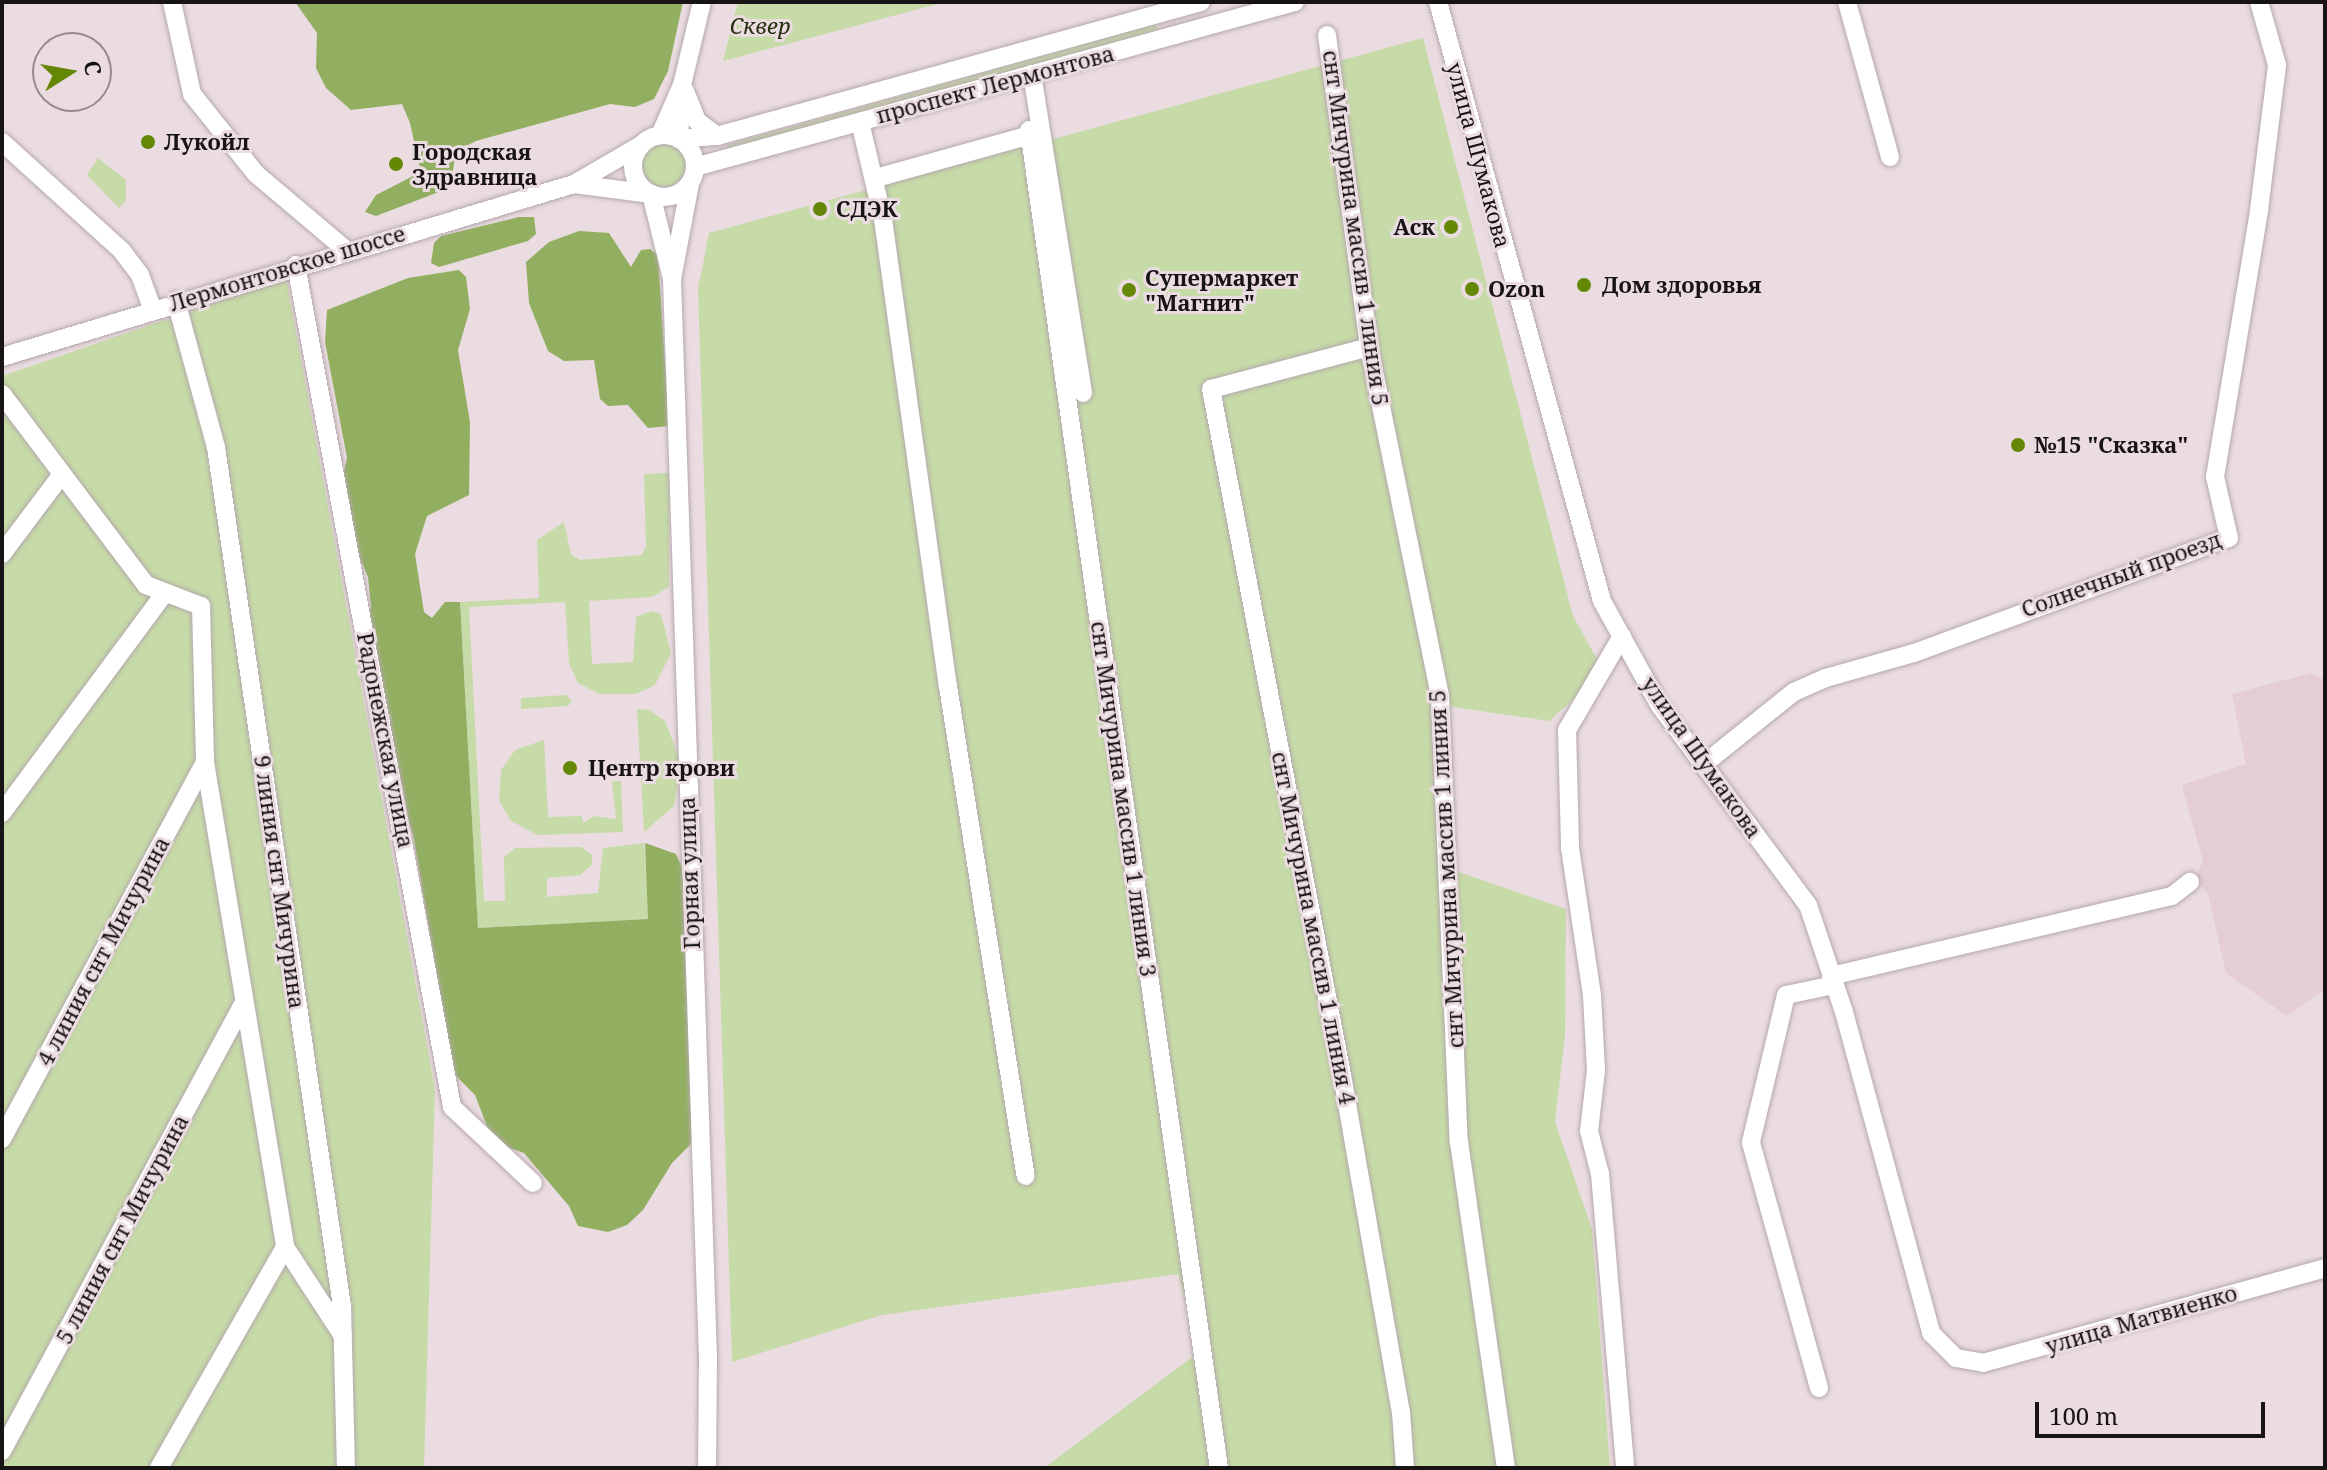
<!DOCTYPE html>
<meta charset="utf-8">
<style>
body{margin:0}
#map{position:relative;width:2327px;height:1470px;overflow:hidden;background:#eadce0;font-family:"Noto Serif",serif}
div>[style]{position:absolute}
.built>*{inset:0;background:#e4cdd5}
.green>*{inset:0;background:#c6dba7}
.round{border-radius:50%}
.forest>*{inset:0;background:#92af61}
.roads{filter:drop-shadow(0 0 2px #b5a8ac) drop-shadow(0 0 2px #b5a8ac)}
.minor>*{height:18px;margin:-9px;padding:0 9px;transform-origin:9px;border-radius:9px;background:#fff}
.minor>.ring{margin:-9px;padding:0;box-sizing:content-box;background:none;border:18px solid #fff;border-radius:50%}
.dots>*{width:22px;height:22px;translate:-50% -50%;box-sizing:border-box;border:4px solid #eadce0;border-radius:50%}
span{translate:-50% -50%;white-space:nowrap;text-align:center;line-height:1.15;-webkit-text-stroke:6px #eadce0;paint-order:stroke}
.park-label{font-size:22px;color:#24300e;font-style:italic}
.street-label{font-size:22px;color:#181315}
.poi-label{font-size:22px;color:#181315;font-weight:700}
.left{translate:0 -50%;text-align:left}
.right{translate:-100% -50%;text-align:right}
.frame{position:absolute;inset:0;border:4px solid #181315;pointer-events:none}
.north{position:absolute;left:32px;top:32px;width:80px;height:80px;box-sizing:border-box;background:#eadce0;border:2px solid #968c8f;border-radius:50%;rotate:79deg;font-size:22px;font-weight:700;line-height:32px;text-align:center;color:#181315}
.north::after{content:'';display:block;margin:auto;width:28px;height:36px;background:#648706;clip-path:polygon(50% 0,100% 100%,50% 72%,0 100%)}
.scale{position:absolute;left:2035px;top:1402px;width:230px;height:36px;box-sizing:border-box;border:4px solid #181315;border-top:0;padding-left:10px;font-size:24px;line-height:28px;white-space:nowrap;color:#181315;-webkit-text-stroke:6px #eadce0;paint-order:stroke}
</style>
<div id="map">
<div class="built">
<i style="clip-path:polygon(2312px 673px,2325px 681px,2325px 989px,2287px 1016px,2226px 973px,2208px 894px,2195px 879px,2203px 861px,2182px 785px,2246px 764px,2232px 694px)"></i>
</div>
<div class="green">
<i style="clip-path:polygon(738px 2px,945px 2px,723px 61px)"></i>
<i style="clip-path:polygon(1156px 24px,1158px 30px,728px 151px,727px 145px)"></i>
<i style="clip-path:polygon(1423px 38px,1573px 616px,1604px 672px,1549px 721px,1433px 704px,1450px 869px,1566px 909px,1565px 1036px,1555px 1122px,1592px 1229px,1610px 1468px,1044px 1468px,1199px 1352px,1178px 1274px,882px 1315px,732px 1362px,698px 289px,709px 233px)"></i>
<i class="round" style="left:642px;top:143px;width:44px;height:44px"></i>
<i style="clip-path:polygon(98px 158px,126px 180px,126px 200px,119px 208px,87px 175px)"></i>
<i style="clip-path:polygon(286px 278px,435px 1089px,424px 1468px,2px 1468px,2px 376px)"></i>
<i style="clip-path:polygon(669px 473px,669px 587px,652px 597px,589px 601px,592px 664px,633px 662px,636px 617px,651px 611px,661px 614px,671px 653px,655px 685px,636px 694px,599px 694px,578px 683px,569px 663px,565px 602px,469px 607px,484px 901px,505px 901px,504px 857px,515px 848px,581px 847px,592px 855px,592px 865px,580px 875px,547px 878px,547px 897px,598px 893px,603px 848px,644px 843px,649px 919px,478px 928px,460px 602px,539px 598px,537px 540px,564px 522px,571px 555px,580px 560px,642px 555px,646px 546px,644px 474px)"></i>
<i style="clip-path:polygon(566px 695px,572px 701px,568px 706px,521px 709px,521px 698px)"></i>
<i style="clip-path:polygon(637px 709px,649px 710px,665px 721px,681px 763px,674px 806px,644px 832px)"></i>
<i style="clip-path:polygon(544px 740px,548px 817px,582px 816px,583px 823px,594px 816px,616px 819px,612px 781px,621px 781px,623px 832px,538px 835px,511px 821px,499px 800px,501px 770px,515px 750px)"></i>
</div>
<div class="forest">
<i style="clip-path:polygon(295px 2px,683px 2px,668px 71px,654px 99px,635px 107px,610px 104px,476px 141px,456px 151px,451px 182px,444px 190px,376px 216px,365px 212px,376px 195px,421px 172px,410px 123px,402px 104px,351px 110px,326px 88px,316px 68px,317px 33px)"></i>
<i style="clip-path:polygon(519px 217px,534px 217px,536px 234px,528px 241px,439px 267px,431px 263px,434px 243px,441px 236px)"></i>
<i style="clip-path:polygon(579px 231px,609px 233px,631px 267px,641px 250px,650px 249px,658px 255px,669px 426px,648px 428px,628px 405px,608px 406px,600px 399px,594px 360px,564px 361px,548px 351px,529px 303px,526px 262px,549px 242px)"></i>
<i style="clip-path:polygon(459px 270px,466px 277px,470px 309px,458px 350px,470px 422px,469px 495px,427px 516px,415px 554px,424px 612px,432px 618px,445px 602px,460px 602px,478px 928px,648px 919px,645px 843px,676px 854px,684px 872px,694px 1141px,672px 1163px,643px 1210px,627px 1225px,608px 1232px,578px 1226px,569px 1206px,524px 1153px,493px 1142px,475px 1095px,454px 1074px,413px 835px,399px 794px,363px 625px,371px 607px,368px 577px,356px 549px,338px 539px,336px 529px,335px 509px,347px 458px,325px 342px,327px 310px,408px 278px)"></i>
</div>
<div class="roads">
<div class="minor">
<i style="left:172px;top:2px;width:94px;rotate:77.7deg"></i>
<i style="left:192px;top:94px;width:102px;rotate:51.3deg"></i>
<i style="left:256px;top:174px;width:118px;rotate:40.2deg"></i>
<i style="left:1438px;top:2px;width:621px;rotate:74.69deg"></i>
<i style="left:1602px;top:601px;width:120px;rotate:61.1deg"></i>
<i style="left:1660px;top:706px;width:248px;rotate:53.4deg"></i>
<i style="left:1808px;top:905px;width:113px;rotate:71.4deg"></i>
<i style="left:1844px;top:1012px;width:333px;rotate:74.8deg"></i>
<i style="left:1931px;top:1333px;width:35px;rotate:45deg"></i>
<i style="left:1956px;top:1358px;width:27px;rotate:10deg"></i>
<i style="left:1983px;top:1363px;width:355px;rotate:-15.5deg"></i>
<i style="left:1847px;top:2px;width:161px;rotate:74.5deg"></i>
<i style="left:1327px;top:35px;width:315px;rotate:82.3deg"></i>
<i style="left:1369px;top:347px;width:356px;rotate:78.5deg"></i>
<i style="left:1440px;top:696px;width:446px;rotate:87.6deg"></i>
<i style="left:1459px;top:1142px;width:329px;rotate:81.8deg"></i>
<i style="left:1032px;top:74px;width:323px;rotate:80.9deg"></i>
<i style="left:682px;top:85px;width:54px;rotate:93.2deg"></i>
<i style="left:679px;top:139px;width:38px;rotate:-5deg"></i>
<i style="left:717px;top:136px;width:502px;rotate:-15.48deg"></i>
<i style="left:685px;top:91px;width:32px;rotate:68deg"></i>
<i style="left:697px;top:121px;width:25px;rotate:37deg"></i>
<i style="left:860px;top:122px;width:100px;rotate:76.7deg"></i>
<i style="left:883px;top:219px;width:472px;rotate:82.1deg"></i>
<i style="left:948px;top:686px;width:496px;rotate:81deg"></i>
<i style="left:1029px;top:130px;width:1351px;rotate:81.92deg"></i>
<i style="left:660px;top:135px;width:55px;rotate:-66.3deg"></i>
<i style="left:682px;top:85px;width:85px;rotate:-76.5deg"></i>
<i class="ring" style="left:633px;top:135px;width:44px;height:44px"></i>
<i style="left:2px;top:142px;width:162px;rotate:42.2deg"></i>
<i style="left:122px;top:251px;width:30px;rotate:53deg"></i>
<i style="left:140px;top:275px;width:35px;rotate:70deg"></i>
<i style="left:641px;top:145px;width:78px;rotate:149.8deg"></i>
<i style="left:574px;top:184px;width:78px;rotate:7.4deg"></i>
<i style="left:651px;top:194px;width:88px;rotate:76.1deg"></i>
<i style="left:672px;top:279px;width:97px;rotate:-79.3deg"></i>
<i style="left:695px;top:167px;width:622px;rotate:-15.38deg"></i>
<i style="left:876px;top:178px;width:160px;rotate:-15.6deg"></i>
<i style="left:296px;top:265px;width:856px;rotate:79.5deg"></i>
<i style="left:452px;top:1107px;width:111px;rotate:43.2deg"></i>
<i style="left:672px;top:279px;width:1079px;rotate:88.09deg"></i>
<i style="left:708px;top:1357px;width:111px;rotate:90.5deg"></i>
<i style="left:176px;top:301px;width:151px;rotate:74.7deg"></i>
<i style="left:216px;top:447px;width:868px;rotate:81.66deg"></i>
<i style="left:342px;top:1306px;width:162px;rotate:88.6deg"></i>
<i style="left:1369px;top:347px;width:163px;rotate:165.1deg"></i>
<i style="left:1211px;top:389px;width:698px;rotate:79.19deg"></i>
<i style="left:1342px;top:1075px;width:342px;rotate:80.1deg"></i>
<i style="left:1401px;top:1412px;width:56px;rotate:85.9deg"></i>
<i style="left:2px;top:357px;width:598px;rotate:-16.83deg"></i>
<i style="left:2px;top:394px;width:239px;rotate:53deg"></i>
<i style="left:146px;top:585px;width:59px;rotate:20.9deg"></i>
<i style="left:201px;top:606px;width:156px;rotate:88.5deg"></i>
<i style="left:205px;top:762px;width:492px;rotate:80.6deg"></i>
<i style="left:285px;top:1247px;width:106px;rotate:56.9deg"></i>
<i style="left:2px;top:554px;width:100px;rotate:-53.1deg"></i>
<i style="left:1622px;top:636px;width:109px;rotate:120.3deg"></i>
<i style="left:1567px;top:730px;width:118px;rotate:88.5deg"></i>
<i style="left:1570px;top:848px;width:150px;rotate:81.5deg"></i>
<i style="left:1592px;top:996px;width:74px;rotate:86.9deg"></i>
<i style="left:1596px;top:1070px;width:61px;rotate:96.5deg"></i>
<i style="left:1589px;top:1131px;width:44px;rotate:75.7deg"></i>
<i style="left:1600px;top:1174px;width:295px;rotate:85.1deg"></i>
<i style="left:1704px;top:764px;width:115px;rotate:-38.7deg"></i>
<i style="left:1794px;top:692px;width:35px;rotate:-24deg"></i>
<i style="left:1826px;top:678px;width:91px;rotate:-15.9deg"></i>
<i style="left:1914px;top:653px;width:335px;rotate:-20.1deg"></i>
<i style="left:2229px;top:538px;width:63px;rotate:-102.9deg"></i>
<i style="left:2215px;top:477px;width:271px;rotate:-80.6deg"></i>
<i style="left:2259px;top:210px;width:146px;rotate:-82.9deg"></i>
<i style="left:2277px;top:65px;width:66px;rotate:-105.9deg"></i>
<i style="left:2px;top:813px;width:274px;rotate:-53.5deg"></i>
<i style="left:1831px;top:976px;width:350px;rotate:-13.2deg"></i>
<i style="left:2172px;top:896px;width:23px;rotate:-38deg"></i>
<i style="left:2px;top:1139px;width:428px;rotate:-61.7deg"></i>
<i style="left:1819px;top:1388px;width:255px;rotate:-105.5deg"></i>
<i style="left:1751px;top:1142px;width:151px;rotate:-76.6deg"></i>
<i style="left:1786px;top:995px;width:49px;rotate:-11.8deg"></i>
<i style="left:2px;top:1451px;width:506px;rotate:-61.66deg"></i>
<i style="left:159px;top:1468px;width:254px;rotate:-60.3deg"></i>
</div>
</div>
<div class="dots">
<i style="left:148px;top:142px;background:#648706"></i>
<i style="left:396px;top:164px;background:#648706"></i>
<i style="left:820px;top:209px;background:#648706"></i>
<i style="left:1451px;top:227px;background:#648706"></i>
<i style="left:1584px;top:285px;background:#648706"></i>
<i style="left:1472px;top:289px;background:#648706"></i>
<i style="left:1129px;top:290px;background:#648706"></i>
<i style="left:2018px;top:445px;background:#648706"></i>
<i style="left:570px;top:768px;background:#648706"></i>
</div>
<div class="park-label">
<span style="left:760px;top:26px">Сквер</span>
</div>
<div class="street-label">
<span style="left:995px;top:84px;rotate:-15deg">проспект Лермонтова</span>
<span style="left:1479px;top:155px;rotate:75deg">улица Шумакова</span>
<span style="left:1356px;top:228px;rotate:82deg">снт Мичурина массив 1 линия 5</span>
<span style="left:287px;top:268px;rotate:-17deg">Лермонтовское шоссе</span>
<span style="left:2121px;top:574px;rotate:-20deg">Солнечный проезд</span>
<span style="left:386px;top:740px;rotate:79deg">Радонежская улица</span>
<span style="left:1702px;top:757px;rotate:55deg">улица Шумакова</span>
<span style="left:1124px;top:799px;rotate:82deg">снт Мичурина массив 1 линия 3</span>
<span style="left:1446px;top:869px;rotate:-93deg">снт Мичурина массив 1 линия 5</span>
<span style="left:689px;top:873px;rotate:-92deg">Горная улица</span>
<span style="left:280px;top:882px;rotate:82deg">9 линия снт Мичурина</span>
<span style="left:1314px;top:928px;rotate:79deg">снт Мичурина массив 1 линия 4</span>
<span style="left:103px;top:951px;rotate:-62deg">4 линия снт Мичурина</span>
<span style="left:122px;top:1229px;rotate:-62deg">5 линия снт Мичурина</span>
<span style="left:2141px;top:1319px;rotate:-16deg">улица Матвиенко</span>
</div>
<div class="poi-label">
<span class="left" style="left:164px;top:142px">Лукойл</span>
<span class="left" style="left:412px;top:164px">Городская<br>Здравница</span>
<span class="left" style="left:836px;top:209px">СДЭК</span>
<span class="right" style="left:1435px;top:227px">Аск</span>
<span class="left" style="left:1145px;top:290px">Супермаркет<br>"Магнит"</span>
<span class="left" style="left:1602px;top:285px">Дом здоровья</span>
<span class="left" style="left:1488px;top:289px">Ozon</span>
<span class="left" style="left:2034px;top:445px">№15 "Сказка"</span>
<span class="left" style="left:588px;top:768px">Центр крови</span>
</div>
<div class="frame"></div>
<div class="north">С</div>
<div class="scale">100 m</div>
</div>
